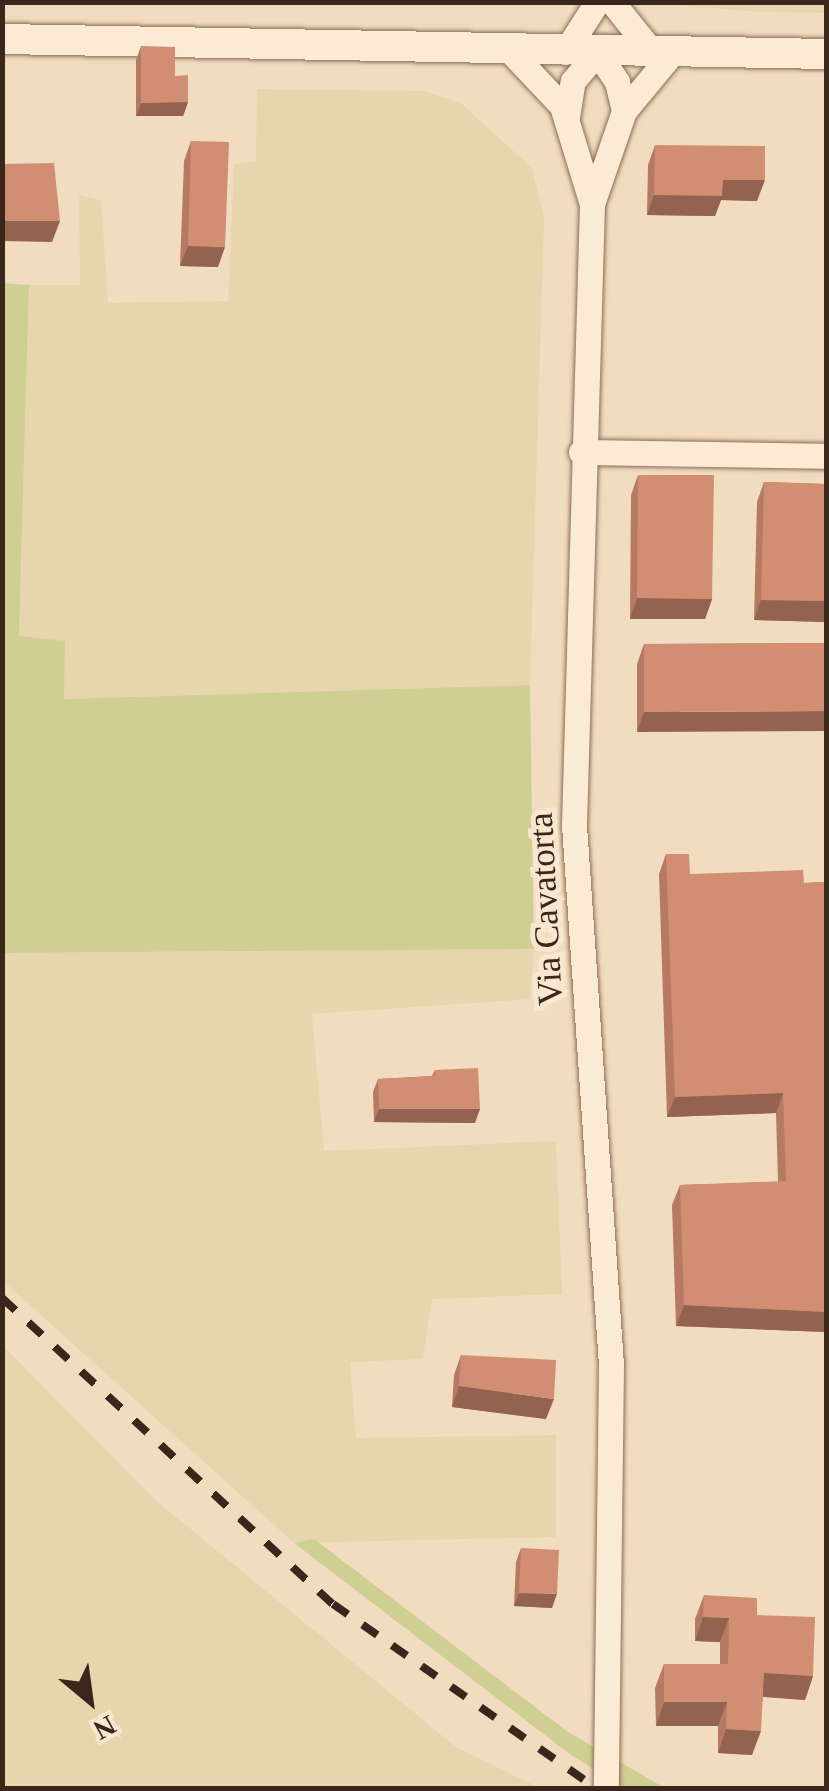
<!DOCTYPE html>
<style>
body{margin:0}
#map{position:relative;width:829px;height:1791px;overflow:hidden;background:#f1dcc0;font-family:Georgia,serif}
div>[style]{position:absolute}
.farmland>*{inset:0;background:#e7d6ad}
.green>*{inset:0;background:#d0cf93}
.roads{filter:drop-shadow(0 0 2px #8c6c56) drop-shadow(0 0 2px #8c6c56)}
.minor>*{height:25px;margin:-12.5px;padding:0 12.5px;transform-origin:12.5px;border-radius:12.5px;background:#fbead4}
.tertiary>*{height:30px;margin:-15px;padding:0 15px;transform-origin:15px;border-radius:15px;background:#fbead4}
.rail>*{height:8px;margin-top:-4px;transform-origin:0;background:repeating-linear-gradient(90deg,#3a271c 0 18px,transparent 0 36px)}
.wall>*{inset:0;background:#b57a63}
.shaded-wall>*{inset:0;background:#936350}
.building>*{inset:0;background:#d28e73}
span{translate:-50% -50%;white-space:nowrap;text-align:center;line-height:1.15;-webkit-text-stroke:10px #f8e7d0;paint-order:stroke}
.street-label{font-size:35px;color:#3a271c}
.frame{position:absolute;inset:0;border:5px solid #3a271c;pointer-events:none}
.north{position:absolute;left:40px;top:1651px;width:100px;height:100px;-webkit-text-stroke:8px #f8e7d0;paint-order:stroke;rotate:151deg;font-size:28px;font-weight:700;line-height:40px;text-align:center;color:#3a271c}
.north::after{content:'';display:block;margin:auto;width:35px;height:45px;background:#3a271c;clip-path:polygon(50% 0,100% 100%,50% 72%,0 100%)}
</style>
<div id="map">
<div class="farmland">
<i style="clip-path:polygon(655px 3px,826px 3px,826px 13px,759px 12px)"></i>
<i style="clip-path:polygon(257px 89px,425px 91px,462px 104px,532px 168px,544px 218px,530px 685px,64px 699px,19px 637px,29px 285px,80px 285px,79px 195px,101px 200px,108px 303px,228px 301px,234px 165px,256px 161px)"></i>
<i style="clip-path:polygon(534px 949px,530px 999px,312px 1014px,324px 1151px,556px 1141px,562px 1294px,432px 1299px,423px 1359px,350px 1362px,356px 1438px,556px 1435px,556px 1537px,294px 1543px,3px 1281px,2px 953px)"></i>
<i style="clip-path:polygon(3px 1346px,159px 1503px,456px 1747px,540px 1788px,3px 1788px)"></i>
</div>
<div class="green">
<i style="clip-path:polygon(3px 283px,29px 285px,19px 636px,65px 641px,64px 699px,530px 685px,534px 949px,3px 953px)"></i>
<i style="clip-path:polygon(314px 1539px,568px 1732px,665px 1788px,624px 1788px,571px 1755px,294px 1543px)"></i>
</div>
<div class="roads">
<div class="minor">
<i style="left:612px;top:2px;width:65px;rotate:51.2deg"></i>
<i style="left:510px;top:51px;width:76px;rotate:46.6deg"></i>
<i style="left:562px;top:106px;width:102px;rotate:73deg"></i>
<i style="left:592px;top:204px;width:621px;rotate:91.66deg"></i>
<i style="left:574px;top:825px;width:541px;rotate:86.08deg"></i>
<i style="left:611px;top:1365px;width:423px;rotate:90.7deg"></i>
<i style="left:565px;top:52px;width:59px;rotate:-57.4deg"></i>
<i style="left:567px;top:117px;width:36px;rotate:-81deg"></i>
<i style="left:573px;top:81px;width:38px;rotate:-50deg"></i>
<i style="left:597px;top:52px;width:36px;rotate:56deg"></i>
<i style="left:617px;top:82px;width:30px;rotate:76deg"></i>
<i style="left:592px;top:204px;width:98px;rotate:-71deg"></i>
<i style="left:624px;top:111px;width:75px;rotate:-50.4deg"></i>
<i style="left:581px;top:452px;width:245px;rotate:0.9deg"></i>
</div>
<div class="tertiary">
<i style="left:2px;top:39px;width:824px;rotate:1.04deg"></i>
</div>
</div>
<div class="rail">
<i style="left:2px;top:1298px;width:451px;rotate:42.8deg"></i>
<i style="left:333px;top:1604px;width:321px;rotate:35deg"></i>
</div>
<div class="wall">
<i style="clip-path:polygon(141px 46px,175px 76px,188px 102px,183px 116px,136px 116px,136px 60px)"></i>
<i style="clip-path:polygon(191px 141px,218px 267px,180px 266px,184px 161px)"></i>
<i style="clip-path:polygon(655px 145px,757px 201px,721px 200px,715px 216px,647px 215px,648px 165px)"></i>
<i style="clip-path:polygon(638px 475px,712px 599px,705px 619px,630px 619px,631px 495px)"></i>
<i style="clip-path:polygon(764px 482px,826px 484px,826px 622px,754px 620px,757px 502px)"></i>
<i style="clip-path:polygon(826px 643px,637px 732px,637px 664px,644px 644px)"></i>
<i style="clip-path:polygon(666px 854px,690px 874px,804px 883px,826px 882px,826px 1332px,676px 1326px,672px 1205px,680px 1185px,778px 1182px,776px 1113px,667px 1117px,659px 874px)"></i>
<i style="clip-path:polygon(435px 1070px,475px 1123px,374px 1122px,373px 1092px,378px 1079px,432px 1076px)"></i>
<i style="clip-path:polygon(461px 1355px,546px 1419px,452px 1407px,454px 1375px)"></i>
<i style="clip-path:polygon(521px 1548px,552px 1608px,514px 1606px,516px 1562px)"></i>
<i style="clip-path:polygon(704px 1595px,757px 1615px,813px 1676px,805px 1700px,763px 1697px,752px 1755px,718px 1753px,718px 1726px,656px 1726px,655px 1688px,664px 1664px,720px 1664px,720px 1642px,695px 1641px,695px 1619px)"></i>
</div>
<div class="shaded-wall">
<i style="clip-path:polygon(188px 102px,183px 116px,136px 116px,141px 103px)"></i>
<i style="clip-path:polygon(723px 180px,765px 180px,757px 201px,721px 200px,715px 216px,647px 215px,654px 195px)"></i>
<i style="clip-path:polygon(2px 221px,60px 221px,52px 242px,2px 241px)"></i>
<i style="clip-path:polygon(188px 246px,225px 247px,218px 267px,180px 266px)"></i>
<i style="clip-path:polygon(637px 598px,712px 599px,705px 619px,630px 619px)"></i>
<i style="clip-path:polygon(761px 600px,826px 601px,826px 622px,754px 620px)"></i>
<i style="clip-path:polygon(826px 711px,826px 731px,637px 732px,644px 712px)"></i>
<i style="clip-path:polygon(783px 1093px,776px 1113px,667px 1117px,675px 1097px)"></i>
<i style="clip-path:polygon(379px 1109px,480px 1109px,475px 1123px,374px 1122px)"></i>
<i style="clip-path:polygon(684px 1305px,826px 1312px,826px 1332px,676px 1326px)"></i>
<i style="clip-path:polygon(459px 1386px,554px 1399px,546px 1419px,452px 1407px)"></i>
<i style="clip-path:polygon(519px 1593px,557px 1594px,552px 1608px,514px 1606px)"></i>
<i style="clip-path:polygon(703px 1617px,729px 1618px,720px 1642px,695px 1641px)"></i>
<i style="clip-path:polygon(764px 1673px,813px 1676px,805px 1700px,756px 1696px)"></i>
<i style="clip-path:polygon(664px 1702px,727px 1702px,718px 1726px,656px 1726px)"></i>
<i style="clip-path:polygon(726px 1729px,761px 1731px,752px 1755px,718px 1753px)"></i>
</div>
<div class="building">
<i style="clip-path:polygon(141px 46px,175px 47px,175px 76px,188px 75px,188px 102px,141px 103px)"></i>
<i style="clip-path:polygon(191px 141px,229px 142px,225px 247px,188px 246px)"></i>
<i style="clip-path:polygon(655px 145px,765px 146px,765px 180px,723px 180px,722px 196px,654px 195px)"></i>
<i style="clip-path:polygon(54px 163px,60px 221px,2px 221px,2px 164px)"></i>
<i style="clip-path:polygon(638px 475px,714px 475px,712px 599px,637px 598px)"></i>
<i style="clip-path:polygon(764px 482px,826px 484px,826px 601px,761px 600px)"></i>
<i style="clip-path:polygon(826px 643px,826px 711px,644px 712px,644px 644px)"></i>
<i style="clip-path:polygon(666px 854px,689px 854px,690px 874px,803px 870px,804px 883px,826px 882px,826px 1312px,684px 1305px,680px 1185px,786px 1181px,783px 1093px,675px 1097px)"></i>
<i style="clip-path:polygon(478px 1068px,480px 1109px,379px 1109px,378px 1079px,435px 1076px,435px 1070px)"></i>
<i style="clip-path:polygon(461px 1355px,556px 1360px,554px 1399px,459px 1386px)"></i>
<i style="clip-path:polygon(521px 1548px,559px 1550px,557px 1594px,519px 1593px)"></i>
<i style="clip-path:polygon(704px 1595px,757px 1598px,757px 1615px,815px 1617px,813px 1676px,764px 1673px,761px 1731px,726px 1729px,727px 1702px,664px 1702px,664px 1664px,728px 1664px,729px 1618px,703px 1617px)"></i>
</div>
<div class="street-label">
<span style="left:546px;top:909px;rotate:-93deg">Via Cavatorta</span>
</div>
<div class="frame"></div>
<div class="north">N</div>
</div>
